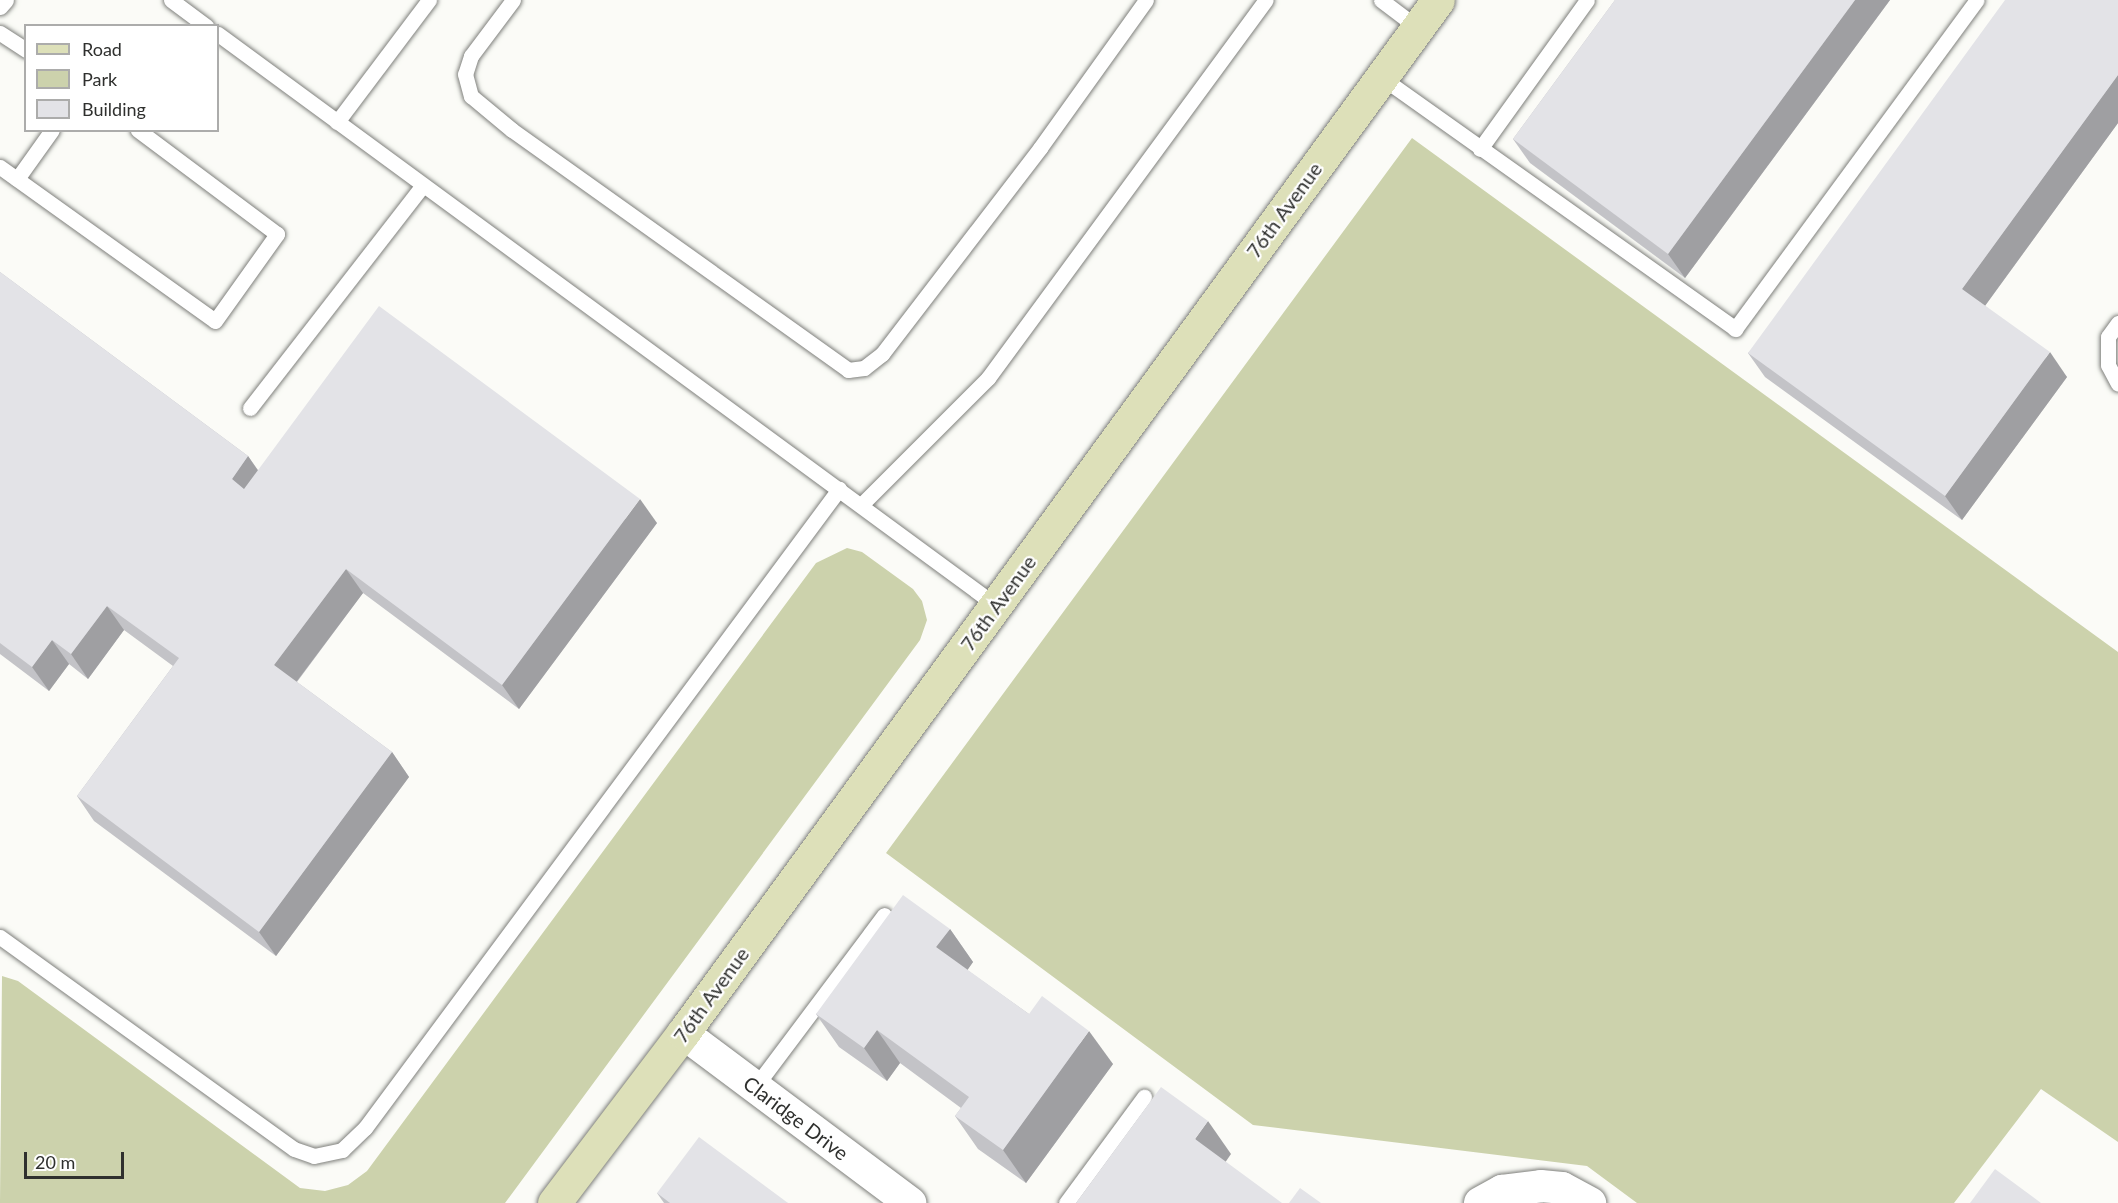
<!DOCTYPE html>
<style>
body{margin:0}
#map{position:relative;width:2118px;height:1203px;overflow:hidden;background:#fbfbf7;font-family:Lato,sans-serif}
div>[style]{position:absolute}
.green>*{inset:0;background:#ccd2ac}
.roads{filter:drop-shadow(0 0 2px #7f807c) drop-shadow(0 0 2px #7f807c)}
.lane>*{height:15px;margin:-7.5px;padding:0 7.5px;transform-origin:7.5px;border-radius:7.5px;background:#fff}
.street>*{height:32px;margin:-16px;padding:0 16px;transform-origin:16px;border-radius:16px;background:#fff}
.secondary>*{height:33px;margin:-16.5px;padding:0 16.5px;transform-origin:16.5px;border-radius:16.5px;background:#dde0b9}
.wall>*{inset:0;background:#c3c3c7}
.shaded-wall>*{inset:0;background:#9f9fa2}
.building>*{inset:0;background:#e3e3e7}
span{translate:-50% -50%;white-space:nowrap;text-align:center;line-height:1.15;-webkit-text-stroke:4.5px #fff;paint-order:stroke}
.street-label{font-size:20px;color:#2f302e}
.legend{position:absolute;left:24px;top:24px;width:195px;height:108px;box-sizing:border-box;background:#fff;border:2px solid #acacab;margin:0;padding:8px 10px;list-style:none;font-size:18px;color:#2f302e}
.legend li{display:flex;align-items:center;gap:12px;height:30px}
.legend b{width:30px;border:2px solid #acacab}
.scale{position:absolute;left:24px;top:1152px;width:100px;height:27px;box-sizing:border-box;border:3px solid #2f302e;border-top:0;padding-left:8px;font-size:18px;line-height:21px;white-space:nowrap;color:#2f302e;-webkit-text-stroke:4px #fff;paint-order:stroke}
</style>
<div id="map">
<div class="green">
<i style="clip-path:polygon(1412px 138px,2118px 652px,2118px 1142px,2041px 1089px,1954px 1203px,1637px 1203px,1587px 1166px,1253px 1125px,886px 853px)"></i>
<i style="clip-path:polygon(847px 548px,862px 552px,913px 589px,922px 601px,927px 620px,920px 640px,505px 1203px,0 1203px,2px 976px,18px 981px,300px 1188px,325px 1191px,348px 1185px,367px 1171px,816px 563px)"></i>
</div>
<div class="roads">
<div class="lane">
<i style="left:171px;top:0;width:44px;rotate:36.6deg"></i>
<i style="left:513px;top:0;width:70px;rotate:126.9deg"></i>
<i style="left:471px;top:56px;width:19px;rotate:108deg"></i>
<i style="left:465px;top:74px;width:23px;rotate:75deg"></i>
<i style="left:471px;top:96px;width:53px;rotate:39.7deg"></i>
<i style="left:512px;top:130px;width:413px;rotate:35.5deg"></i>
<i style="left:848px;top:370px;width:16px;rotate:-7deg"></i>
<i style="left:864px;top:368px;width:23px;rotate:-38deg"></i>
<i style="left:882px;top:354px;width:260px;rotate:-52.5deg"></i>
<i style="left:1040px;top:148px;width:182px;rotate:-54.4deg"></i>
<i style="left:1381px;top:0;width:46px;rotate:37.1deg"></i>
<i style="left:0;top:7px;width:9px;rotate:-49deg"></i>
<i style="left:0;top:33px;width:31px;rotate:33deg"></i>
<i style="left:218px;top:34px;width:966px;rotate:36.29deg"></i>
<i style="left:1381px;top:77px;width:435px;rotate:35.4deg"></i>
<i style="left:1735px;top:329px;width:408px;rotate:-53.7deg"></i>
<i style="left:337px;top:122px;width:153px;rotate:-53deg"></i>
<i style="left:1480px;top:149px;width:183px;rotate:-54.3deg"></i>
<i style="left:0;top:167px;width:264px;rotate:35.6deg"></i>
<i style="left:215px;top:321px;width:107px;rotate:-54.5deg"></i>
<i style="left:277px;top:234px;width:174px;rotate:-143.2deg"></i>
<i style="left:17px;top:179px;width:60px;rotate:-54.5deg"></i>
<i style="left:2118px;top:323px;width:17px;rotate:126deg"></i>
<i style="left:2108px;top:337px;width:28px;rotate:90deg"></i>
<i style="left:2108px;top:365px;width:21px;rotate:62deg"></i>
<i style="left:250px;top:408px;width:281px;rotate:-52.2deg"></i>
<i style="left:861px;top:505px;width:180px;rotate:-45deg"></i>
<i style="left:988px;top:378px;width:469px;rotate:-53.7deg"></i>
<i style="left:0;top:937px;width:362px;rotate:35.8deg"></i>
<i style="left:294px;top:1149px;width:21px;rotate:19deg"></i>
<i style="left:314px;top:1156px;width:29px;rotate:-12deg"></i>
<i style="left:342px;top:1150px;width:32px;rotate:-44deg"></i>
<i style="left:365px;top:1128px;width:796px;rotate:-53.43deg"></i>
<i style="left:755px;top:1087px;width:215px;rotate:-53.1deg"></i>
<i style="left:1066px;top:1203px;width:132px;rotate:-53.7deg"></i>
</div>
<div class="street">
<i style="left:683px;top:1033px;width:284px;rotate:36.8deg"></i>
<i style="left:1480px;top:1203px;width:25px;rotate:-29deg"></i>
<i style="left:1502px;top:1191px;width:39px;rotate:-7deg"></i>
<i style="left:1541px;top:1186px;width:21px;rotate:5deg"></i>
<i style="left:1562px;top:1188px;width:32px;rotate:28deg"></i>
</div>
<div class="secondary">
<i style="left:554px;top:1203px;width:213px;rotate:-52.8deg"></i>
<i style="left:683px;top:1033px;width:1279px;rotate:-53.84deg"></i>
</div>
</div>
<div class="wall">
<i style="clip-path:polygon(1615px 0,1890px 0,1685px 278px,1530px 163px,1513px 139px)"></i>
<i style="clip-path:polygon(2118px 0,2118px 123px,1985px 306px,2067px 377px,1962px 520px,1765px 377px,1748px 353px)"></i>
<i style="clip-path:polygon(0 272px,248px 456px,258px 470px,657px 523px,519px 709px,363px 593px,297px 682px,392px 752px,409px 777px,276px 956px,94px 821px,77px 796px,173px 666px,124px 630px,88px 679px,69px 664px,49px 691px,0 654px)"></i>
<i style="clip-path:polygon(950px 929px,973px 962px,967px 970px,1029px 1014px,1113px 1064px,1026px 1183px,978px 1149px,955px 1116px,961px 1108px,900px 1063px,887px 1081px,839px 1047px,816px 1014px)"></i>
<i style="clip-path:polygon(657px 1193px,788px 1203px,664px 1203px)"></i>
</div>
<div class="shaded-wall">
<i style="clip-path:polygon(1855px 0,1890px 0,1685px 278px,1668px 254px)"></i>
<i style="clip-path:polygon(2118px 75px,2118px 123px,1979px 314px,1962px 289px)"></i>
<i style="clip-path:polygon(2050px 352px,2067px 377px,1962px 520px,1945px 496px)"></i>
<i style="clip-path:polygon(248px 456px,265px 481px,249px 504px,232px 479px)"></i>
<i style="clip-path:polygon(640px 499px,657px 523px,519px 709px,502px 685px)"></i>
<i style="clip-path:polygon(346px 569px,363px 593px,291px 689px,274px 665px)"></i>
<i style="clip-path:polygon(107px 606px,124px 630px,88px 679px,71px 654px)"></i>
<i style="clip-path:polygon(52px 640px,69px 664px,49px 691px,32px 667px)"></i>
<i style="clip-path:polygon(392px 752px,409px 777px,276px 956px,259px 932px)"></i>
<i style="clip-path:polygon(950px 929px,973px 962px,960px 981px,936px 947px)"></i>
<i style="clip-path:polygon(877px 1030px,900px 1063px,887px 1081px,864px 1048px)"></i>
<i style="clip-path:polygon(1089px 1031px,1113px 1064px,1026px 1183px,1003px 1150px)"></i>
<i style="clip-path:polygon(1208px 1121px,1231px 1154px,1218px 1173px,1195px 1139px)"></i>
</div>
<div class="building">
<i style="clip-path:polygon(1615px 0,1855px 0,1668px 254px,1513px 139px)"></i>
<i style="clip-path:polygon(2005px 0,2118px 0,2118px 75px,1962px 289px,2050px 352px,1945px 496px,1748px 353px)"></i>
<i style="clip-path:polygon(0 272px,248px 456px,232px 479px,244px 489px,379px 306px,640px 499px,502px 685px,346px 569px,274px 665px,392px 752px,259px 932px,77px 796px,179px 658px,107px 606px,71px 654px,52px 640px,32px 667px,0 643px)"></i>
<i style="clip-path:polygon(903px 895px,950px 929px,936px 947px,1029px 1014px,1042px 996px,1089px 1031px,1003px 1150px,955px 1116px,969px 1097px,877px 1030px,864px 1048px,816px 1014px)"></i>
<i style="clip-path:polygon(1161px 1087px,1208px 1121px,1195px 1139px,1282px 1203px,1076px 1203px)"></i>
<i style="clip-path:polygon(699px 1137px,788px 1203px,670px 1203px,657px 1193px)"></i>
<i style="clip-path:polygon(1995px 1169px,2041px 1203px,1970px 1203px)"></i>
<i style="clip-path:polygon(1300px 1188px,1321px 1203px,1289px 1203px)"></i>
</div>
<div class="street-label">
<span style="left:1284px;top:210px;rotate:-54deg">76th Avenue</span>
<span style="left:998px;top:603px;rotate:-54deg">76th Avenue</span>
<span style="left:711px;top:995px;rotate:-54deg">76th Avenue</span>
<span style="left:796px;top:1118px;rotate:37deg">Claridge Drive</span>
</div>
<ul class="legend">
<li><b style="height:8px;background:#dde0b9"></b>Road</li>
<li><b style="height:16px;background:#ccd2ac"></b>Park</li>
<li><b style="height:16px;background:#e3e3e7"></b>Building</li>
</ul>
<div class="scale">20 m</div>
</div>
